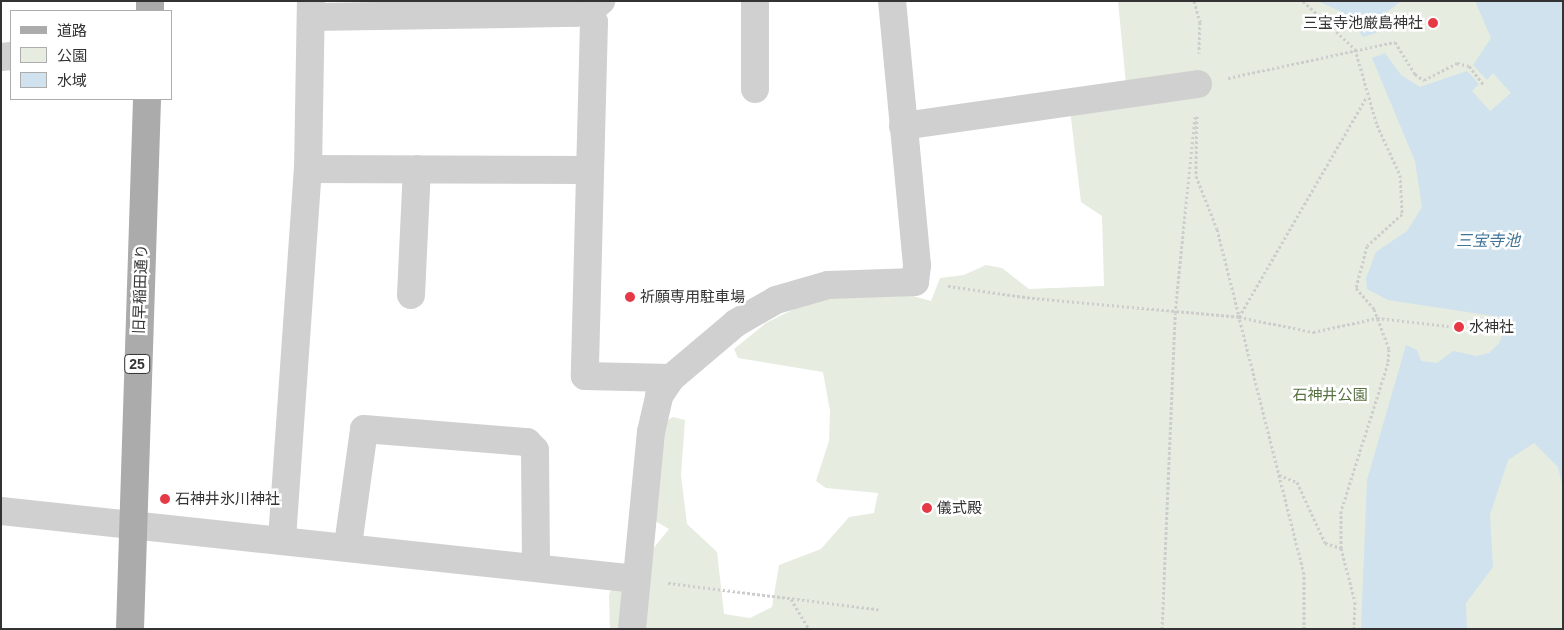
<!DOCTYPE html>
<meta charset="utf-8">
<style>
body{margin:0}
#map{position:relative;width:1564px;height:630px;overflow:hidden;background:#fff;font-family:Helvetica,"Noto Sans JP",sans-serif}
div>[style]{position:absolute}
.green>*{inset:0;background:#e6ecdf}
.water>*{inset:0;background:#cfe2ee}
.path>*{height:3px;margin-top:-1.5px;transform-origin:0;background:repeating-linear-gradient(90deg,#cdcdcd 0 2.5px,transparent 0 5px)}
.minor>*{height:28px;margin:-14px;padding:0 14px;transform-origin:14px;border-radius:14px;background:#d0d0d0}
.major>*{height:28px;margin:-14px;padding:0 14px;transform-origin:14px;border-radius:14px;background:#ababab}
.dots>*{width:14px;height:14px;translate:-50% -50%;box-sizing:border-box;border:2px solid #fff;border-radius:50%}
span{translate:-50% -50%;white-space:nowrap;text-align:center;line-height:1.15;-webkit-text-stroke:5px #fff;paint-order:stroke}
.shield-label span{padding:1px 4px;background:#fff;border:1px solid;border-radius:4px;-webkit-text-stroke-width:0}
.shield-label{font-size:14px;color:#333;font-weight:700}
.poi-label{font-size:15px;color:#333}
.right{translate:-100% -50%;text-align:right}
.left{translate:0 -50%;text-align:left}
.street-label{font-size:15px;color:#333}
.park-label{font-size:15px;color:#56703f}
.water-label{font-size:16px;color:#3f7597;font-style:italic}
.frame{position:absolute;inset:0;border:2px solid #333;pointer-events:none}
.legend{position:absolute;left:10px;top:10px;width:162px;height:90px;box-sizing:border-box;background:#fff;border:1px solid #adadad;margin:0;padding:6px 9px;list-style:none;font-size:15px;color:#333}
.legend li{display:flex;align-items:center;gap:10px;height:25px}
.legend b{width:25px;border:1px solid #adadad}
</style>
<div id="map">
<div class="green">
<i style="clip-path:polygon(1118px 1px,1563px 1px,1563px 629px,610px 629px,609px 595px,619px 569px,648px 555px,669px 529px,650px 518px,659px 425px,673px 417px,685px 420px,681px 475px,687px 524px,717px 552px,724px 614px,750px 618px,772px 607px,779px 565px,821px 549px,849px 517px,874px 513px,878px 493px,826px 488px,816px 481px,829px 441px,830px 411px,823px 372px,738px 358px,734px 349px,766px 323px,828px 292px,891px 290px,931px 301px,940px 278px,964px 275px,986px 265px,1002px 268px,1029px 289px,1104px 286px,1102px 216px,1081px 202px,1068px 93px,1126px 84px)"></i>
</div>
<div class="water">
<i style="clip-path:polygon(1318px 1px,1401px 1px,1374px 22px,1379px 32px,1363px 37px,1344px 13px)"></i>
<i style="clip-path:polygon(1475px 1px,1563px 1px,1563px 489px,1558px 467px,1534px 443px,1508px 460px,1490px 515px,1493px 567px,1466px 603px,1467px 629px,1361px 629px,1367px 480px,1406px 345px,1417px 350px,1421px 361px,1437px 363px,1453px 351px,1477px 356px,1489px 353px,1500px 342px,1504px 325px,1503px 319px,1487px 315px,1388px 300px,1367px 289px,1366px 278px,1376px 252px,1407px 231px,1422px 207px,1415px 161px,1372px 58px,1385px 53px,1401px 75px,1420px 87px,1467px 71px,1479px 84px,1472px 91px,1490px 111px,1511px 93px,1493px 73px,1487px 80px,1473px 65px,1491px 38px)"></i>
</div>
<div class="path">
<i style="left:1194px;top:1px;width:22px;rotate:74deg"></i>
<i style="left:1200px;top:22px;width:31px;rotate:92deg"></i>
<i style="left:1303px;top:1px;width:71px;rotate:42.7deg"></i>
<i style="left:1355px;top:49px;width:79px;rotate:73.9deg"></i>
<i style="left:1377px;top:125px;width:55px;rotate:65.3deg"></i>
<i style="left:1400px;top:175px;width:39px;rotate:87deg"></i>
<i style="left:1402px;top:214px;width:47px;rotate:137.6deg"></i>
<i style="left:1367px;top:246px;width:43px;rotate:104.7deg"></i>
<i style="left:1356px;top:288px;width:28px;rotate:49deg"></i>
<i style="left:1374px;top:309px;width:43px;rotate:69.4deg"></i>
<i style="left:1389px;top:349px;width:14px;rotate:94deg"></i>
<i style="left:1388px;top:363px;width:155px;rotate:107.6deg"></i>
<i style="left:1341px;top:511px;width:37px;rotate:90deg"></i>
<i style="left:1341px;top:548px;width:56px;rotate:75.5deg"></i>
<i style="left:1355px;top:602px;width:27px;rotate:92deg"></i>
<i style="left:1228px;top:78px;width:171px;rotate:-12.2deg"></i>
<i style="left:1395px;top:42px;width:38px;rotate:58deg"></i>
<i style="left:1415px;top:74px;width:11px;rotate:34deg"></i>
<i style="left:1424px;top:80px;width:37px;rotate:-27deg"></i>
<i style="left:1457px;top:63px;width:12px;rotate:14deg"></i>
<i style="left:1469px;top:66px;width:24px;rotate:52deg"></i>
<i style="left:1197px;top:116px;width:60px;rotate:91deg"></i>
<i style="left:1196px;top:176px;width:57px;rotate:68.4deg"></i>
<i style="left:1217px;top:229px;width:90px;rotate:75.8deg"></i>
<i style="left:948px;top:286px;width:85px;rotate:8.1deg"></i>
<i style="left:1032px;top:298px;width:208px;rotate:5.2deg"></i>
<i style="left:1239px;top:317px;width:76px;rotate:11.5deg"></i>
<i style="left:1313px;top:332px;width:66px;rotate:-12.3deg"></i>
<i style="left:1377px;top:318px;width:72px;rotate:6.3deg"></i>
<i style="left:1279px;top:475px;width:19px;rotate:21deg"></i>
<i style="left:1297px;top:482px;width:67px;rotate:65.3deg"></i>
<i style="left:1325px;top:543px;width:17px;rotate:17deg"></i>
<i style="left:668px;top:583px;width:212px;rotate:7.1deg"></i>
<i style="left:791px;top:599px;width:35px;rotate:59deg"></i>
<i style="left:1162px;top:629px;width:316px;rotate:-87.6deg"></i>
<i style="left:1175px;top:313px;width:197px;rotate:-84.2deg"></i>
<i style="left:1304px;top:629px;width:55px;rotate:-90deg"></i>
<i style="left:1304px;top:574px;width:265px;rotate:-104.2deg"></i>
<i style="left:1239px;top:317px;width:255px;rotate:-59.9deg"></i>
</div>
<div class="minor">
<i style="left:589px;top:11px;width:12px;rotate:66deg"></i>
<i style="left:594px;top:22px;width:354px;rotate:91.5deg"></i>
<i style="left:585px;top:376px;width:86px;rotate:1.3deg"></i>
<i style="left:312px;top:17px;width:263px;rotate:-0.9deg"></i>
<i style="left:575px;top:13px;width:14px;rotate:-8deg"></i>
<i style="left:589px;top:11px;width:16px;rotate:-40deg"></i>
<i style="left:1px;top:57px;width:10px;rotate:-6deg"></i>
<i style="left:755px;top:89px;width:88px;rotate:-90deg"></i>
<i style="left:903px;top:126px;width:298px;rotate:-8.1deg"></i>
<i style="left:308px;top:169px;width:282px;rotate:0.2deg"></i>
<i style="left:411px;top:295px;width:126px;rotate:-87.3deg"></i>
<i style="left:1px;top:511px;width:639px;rotate:6.11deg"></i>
<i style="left:282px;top:539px;width:371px;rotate:-86deg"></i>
<i style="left:308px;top:169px;width:168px;rotate:-89deg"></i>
<i style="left:348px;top:545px;width:117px;rotate:-82.1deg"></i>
<i style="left:364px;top:429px;width:164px;rotate:4.6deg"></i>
<i style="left:527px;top:442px;width:11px;rotate:45deg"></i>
<i style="left:535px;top:450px;width:116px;rotate:89.5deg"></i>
<i style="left:632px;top:629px;width:198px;rotate:-84.5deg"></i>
<i style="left:651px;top:432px;width:37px;rotate:-77deg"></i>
<i style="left:659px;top:396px;width:22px;rotate:-56deg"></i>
<i style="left:671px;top:378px;width:85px;rotate:-40.2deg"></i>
<i style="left:736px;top:323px;width:46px;rotate:-29.9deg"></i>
<i style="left:776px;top:300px;width:54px;rotate:-16.1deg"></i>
<i style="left:828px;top:285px;width:87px;rotate:-2deg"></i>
<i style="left:915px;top:282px;width:17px;rotate:-83deg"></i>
<i style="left:917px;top:265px;width:265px;rotate:-95.4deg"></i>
</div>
<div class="major">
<i style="left:150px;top:11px;width:10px;rotate:-90deg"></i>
<i style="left:130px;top:629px;width:530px;rotate:-88.16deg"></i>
</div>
<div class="dots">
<i style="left:1433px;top:23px;background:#e63946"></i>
<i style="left:630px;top:297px;background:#e63946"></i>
<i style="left:1459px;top:327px;background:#e63946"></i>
<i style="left:165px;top:499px;background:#e63946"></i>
<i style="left:927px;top:508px;background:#e63946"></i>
</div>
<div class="shield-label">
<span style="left:137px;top:364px">25</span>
</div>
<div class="poi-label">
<span class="right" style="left:1423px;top:23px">三宝寺池厳島神社</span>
<span class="left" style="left:640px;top:297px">祈願専用駐車場</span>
<span class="left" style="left:1469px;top:327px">水神社</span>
<span class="left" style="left:175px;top:499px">石神井氷川神社</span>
<span class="left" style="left:937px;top:508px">儀式殿</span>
</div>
<div class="street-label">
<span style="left:140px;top:289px;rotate:-88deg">旧早稲田通り</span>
</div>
<div class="park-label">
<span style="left:1330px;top:395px">石神井公園</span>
</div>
<div class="water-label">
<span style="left:1488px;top:241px">三宝寺池</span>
</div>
<div class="frame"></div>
<ul class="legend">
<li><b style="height:6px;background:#ababab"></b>道路</li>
<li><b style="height:14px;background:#e6ecdf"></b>公園</li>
<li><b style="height:14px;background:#cfe2ee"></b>水域</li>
</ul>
</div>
